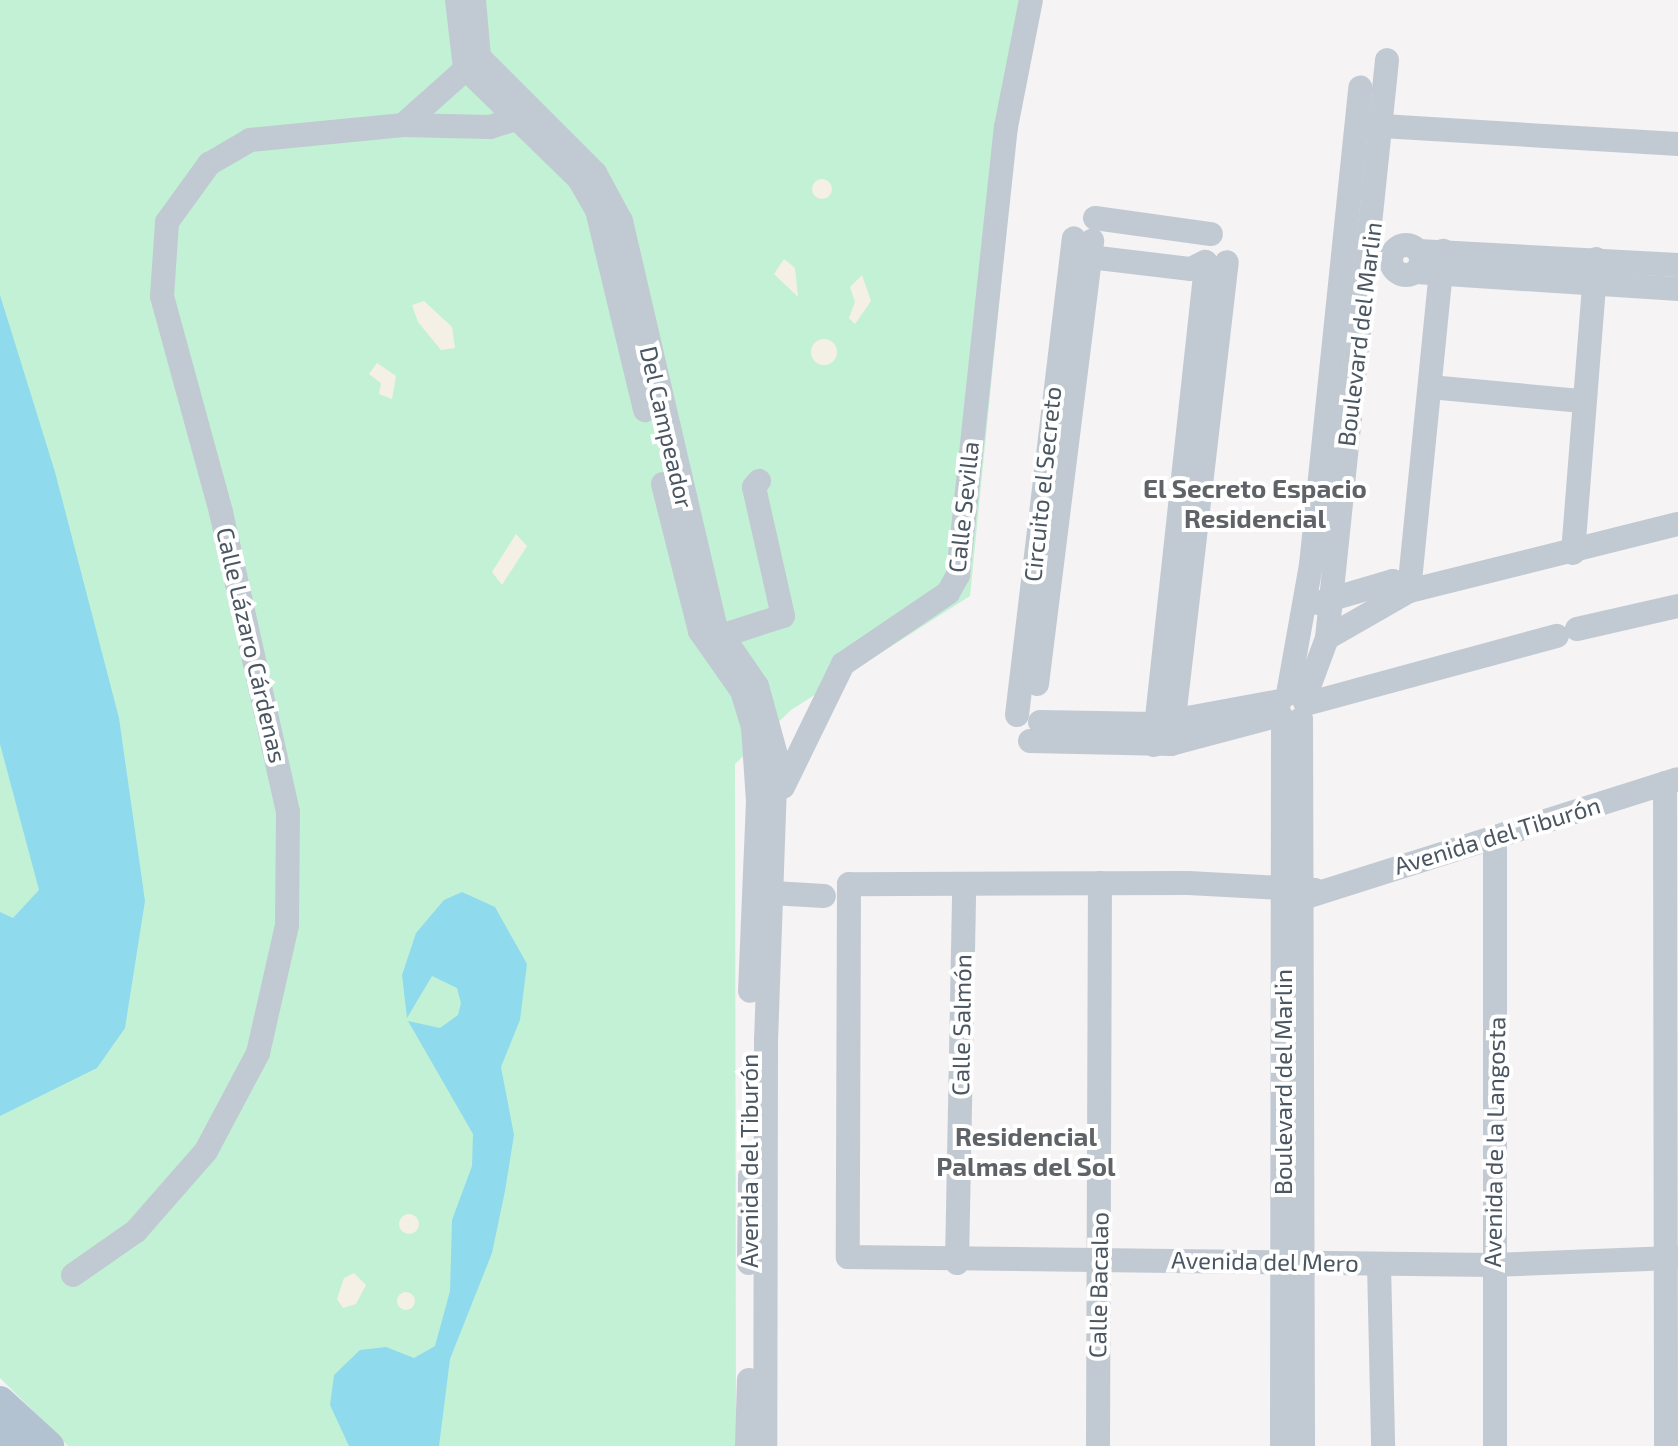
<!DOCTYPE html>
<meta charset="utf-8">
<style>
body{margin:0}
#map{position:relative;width:1678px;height:1446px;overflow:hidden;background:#f5f3f3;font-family:"Exo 2",sans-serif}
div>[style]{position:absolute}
.green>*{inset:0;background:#c3f1d5}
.sand>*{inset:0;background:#f5f0e5}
.round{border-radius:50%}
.water>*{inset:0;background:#90daee}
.minor>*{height:24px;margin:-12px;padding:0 12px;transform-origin:12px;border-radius:12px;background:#c1cad2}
.minor>.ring{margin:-12px;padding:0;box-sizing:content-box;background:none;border:24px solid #c1cad2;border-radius:50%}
.major>*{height:30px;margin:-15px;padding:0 15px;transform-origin:15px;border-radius:15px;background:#b3c2d1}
span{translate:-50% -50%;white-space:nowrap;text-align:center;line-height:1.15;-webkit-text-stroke:8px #fff;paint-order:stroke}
.street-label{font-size:24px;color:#4a5661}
.neighbourhood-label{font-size:26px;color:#5f6368;font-weight:700}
</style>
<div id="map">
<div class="green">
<i style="clip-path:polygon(0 0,1041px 0,1016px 134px,970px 596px,791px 710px,735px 764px,736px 1446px,68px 1446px,0 1378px)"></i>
</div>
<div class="sand">
<i class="round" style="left:812px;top:179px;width:20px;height:20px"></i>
<i style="clip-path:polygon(784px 259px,795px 268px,798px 297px,774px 274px)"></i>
<i style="clip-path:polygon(862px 275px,871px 301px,855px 324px,849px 318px,855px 302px,850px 287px)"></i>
<i style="clip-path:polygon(424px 301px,452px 327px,455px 348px,441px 350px,418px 322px,412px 305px)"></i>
<i class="round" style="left:811px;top:339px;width:26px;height:26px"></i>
<i style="clip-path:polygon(377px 363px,396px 376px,392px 399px,379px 394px,381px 383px,369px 374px)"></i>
<i style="clip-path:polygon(516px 534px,527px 546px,502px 585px,492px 572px)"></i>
<i class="round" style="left:399px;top:1214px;width:20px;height:20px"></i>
<i style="clip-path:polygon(354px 1273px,366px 1285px,356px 1304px,343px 1308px,337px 1299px,344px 1278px)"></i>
<i class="round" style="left:397px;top:1292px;width:18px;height:18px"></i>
</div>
<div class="water">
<i style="clip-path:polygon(0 295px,55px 472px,119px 718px,145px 901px,125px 1028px,97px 1068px,0 1116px,0 912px,13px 918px,39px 890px,0 744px)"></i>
<i style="clip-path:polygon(462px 892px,495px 907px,527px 964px,520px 1020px,501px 1067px,514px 1135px,505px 1191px,492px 1253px,450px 1359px,439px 1446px,349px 1446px,330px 1405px,334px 1375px,360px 1350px,386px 1347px,414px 1358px,435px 1346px,450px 1291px,452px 1220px,472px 1166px,473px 1134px,408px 1021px,440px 1028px,458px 1015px,461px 1003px,457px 988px,432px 976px,407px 1018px,402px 975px,416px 933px,444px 900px)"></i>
</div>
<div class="minor">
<i style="left:457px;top:0;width:68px;rotate:83.3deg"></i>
<i style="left:465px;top:68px;width:159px;rotate:44.2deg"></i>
<i style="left:579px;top:179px;width:36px;rotate:60deg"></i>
<i style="left:597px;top:210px;width:206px;rotate:76.5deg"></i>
<i style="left:474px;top:0;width:57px;rotate:85deg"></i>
<i style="left:479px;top:57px;width:164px;rotate:45deg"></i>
<i style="left:595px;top:173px;width:55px;rotate:61.6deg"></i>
<i style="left:621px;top:221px;width:415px;rotate:76.9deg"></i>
<i style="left:715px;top:625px;width:74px;rotate:55.5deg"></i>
<i style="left:757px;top:686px;width:72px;rotate:74.6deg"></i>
<i style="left:776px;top:755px;width:284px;rotate:92deg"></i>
<i style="left:766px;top:1039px;width:407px;rotate:90.1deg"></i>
<i style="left:403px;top:125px;width:98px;rotate:-41.7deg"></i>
<i style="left:1366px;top:125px;width:313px;rotate:3.5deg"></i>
<i style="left:1095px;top:218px;width:117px;rotate:7.9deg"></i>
<i class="ring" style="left:1391px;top:245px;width:6px;height:6px"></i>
<i style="left:1418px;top:251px;width:260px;rotate:3.1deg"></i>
<i style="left:1073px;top:255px;width:119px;rotate:6.8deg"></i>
<i style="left:1191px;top:269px;width:16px;rotate:-27deg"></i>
<i style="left:1416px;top:272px;width:263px;rotate:3.7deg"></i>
<i style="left:1430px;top:387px;width:153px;rotate:5.3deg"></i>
<i style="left:663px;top:484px;width:152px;rotate:75.9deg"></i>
<i style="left:700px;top:631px;width:73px;rotate:55deg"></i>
<i style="left:742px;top:691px;width:39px;rotate:73deg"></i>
<i style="left:753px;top:728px;width:73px;rotate:86.1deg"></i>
<i style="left:758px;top:801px;width:190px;rotate:92.4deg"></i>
<i style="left:1573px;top:553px;width:295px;rotate:-85.5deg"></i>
<i style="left:1409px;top:591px;width:342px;rotate:-84.3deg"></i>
<i style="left:1318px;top:603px;width:78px;rotate:-16.3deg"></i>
<i style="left:1393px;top:581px;width:19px;rotate:32deg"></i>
<i style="left:1577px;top:629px;width:104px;rotate:-12.8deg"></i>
<i style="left:721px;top:636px;width:65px;rotate:-17.9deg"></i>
<i style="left:783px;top:616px;width:132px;rotate:-102.7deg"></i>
<i style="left:754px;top:487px;width:8px;rotate:-50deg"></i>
<i style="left:1327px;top:638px;width:95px;rotate:-29.8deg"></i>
<i style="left:1409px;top:591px;width:277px;rotate:-14deg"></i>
<i style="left:1037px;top:684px;width:447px;rotate:-82.9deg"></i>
<i style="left:1288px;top:694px;width:131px;rotate:-79.9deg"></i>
<i style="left:1311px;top:565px;width:480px;rotate:-84.1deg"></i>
<i style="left:1304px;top:700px;width:66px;rotate:-69.6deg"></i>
<i style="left:1327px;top:638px;width:581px;rotate:-84.07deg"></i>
<i style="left:1306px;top:704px;width:260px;rotate:-15.2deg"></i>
<i style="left:1017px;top:715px;width:480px;rotate:-83.2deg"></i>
<i style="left:1301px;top:719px;width:727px;rotate:89.84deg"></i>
<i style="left:1040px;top:722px;width:115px;rotate:1deg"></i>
<i style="left:1155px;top:724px;width:127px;rotate:-10.4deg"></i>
<i style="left:1030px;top:741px;width:141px;rotate:1.2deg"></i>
<i style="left:1171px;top:744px;width:113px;rotate:-14.9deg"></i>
<i style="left:1171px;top:744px;width:485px;rotate:-83.4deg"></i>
<i style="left:1154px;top:745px;width:485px;rotate:-83.8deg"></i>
<i style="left:1665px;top:783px;width:663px;rotate:89.91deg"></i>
<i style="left:783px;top:787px;width:137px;rotate:-64deg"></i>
<i style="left:843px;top:664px;width:127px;rotate:-34.1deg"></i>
<i style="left:948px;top:593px;width:21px;rotate:-61deg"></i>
<i style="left:958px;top:575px;width:451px;rotate:-83.9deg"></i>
<i style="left:1006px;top:127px;width:129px;rotate:-78.9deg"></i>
<i style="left:1315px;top:890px;width:127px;rotate:-176.8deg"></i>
<i style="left:1188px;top:883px;width:339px;rotate:179.8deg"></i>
<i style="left:849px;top:884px;width:373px;rotate:90.2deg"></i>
<i style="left:848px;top:1257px;width:644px;rotate:0.71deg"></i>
<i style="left:1492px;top:1265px;width:186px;rotate:-2.2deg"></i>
<i style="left:756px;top:892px;width:68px;rotate:3.4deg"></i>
<i style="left:1303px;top:898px;width:393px;rotate:-17.6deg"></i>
<i style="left:749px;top:1263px;width:87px;rotate:-89.3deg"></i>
<i style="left:957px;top:1263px;width:379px;rotate:-88.9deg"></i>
<i style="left:1379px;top:1264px;width:182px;rotate:88.7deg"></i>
<i style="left:73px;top:1275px;width:77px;rotate:-34.9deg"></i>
<i style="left:136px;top:1231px;width:106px;rotate:-48.8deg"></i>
<i style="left:206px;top:1151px;width:111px;rotate:-62deg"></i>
<i style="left:258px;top:1053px;width:131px;rotate:-77.2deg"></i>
<i style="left:287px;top:925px;width:113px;rotate:-89.5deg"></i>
<i style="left:288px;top:812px;width:307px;rotate:-102.6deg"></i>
<i style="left:221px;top:512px;width:224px;rotate:-105.3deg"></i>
<i style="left:162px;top:296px;width:74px;rotate:-86.1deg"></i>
<i style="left:167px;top:222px;width:72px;rotate:-54.1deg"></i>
<i style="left:209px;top:164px;width:48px;rotate:-30.3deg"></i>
<i style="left:250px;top:140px;width:154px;rotate:-5.6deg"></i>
<i style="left:403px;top:125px;width:87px;rotate:1.3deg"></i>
<i style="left:490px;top:127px;width:44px;rotate:-17.2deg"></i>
<i style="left:747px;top:1446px;width:66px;rotate:-88.3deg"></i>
<i style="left:1098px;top:1446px;width:563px;rotate:-89.8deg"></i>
<i style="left:1282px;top:1446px;width:727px;rotate:-89.92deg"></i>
<i style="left:1495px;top:1446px;width:608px;rotate:-90deg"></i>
</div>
<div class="major">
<i style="left:0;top:1401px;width:67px;rotate:42.6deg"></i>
<i style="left:0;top:1430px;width:23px;rotate:45deg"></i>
</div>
<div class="street-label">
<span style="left:1359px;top:334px;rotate:-83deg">Boulevard del Marlin</span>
<span style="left:667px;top:427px;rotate:77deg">Del Campeador</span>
<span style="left:1042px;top:484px;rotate:-84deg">Circuito el Secreto</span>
<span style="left:963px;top:507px;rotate:-84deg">Calle Sevilla</span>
<span style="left:252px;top:645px;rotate:77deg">Calle Lázaro Cárdenas</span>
<span style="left:1497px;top:835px;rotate:-17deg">Avenida del Tiburón</span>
<span style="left:961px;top:1025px;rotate:-89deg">Calle Salmón</span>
<span style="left:1283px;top:1082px;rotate:-90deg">Boulevard del Marlin</span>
<span style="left:1494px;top:1142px;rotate:-89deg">Avenida de la Langosta</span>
<span style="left:749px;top:1161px;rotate:-90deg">Avenida del Tiburón</span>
<span style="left:1265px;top:1261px;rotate:1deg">Avenida del Mero</span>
<span style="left:1098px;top:1285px;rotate:-89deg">Calle Bacalao</span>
</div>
<div class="neighbourhood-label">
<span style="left:1255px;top:503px">El Secreto Espacio<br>Residencial</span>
<span style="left:1026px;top:1151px">Residencial<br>Palmas del Sol</span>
</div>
</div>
